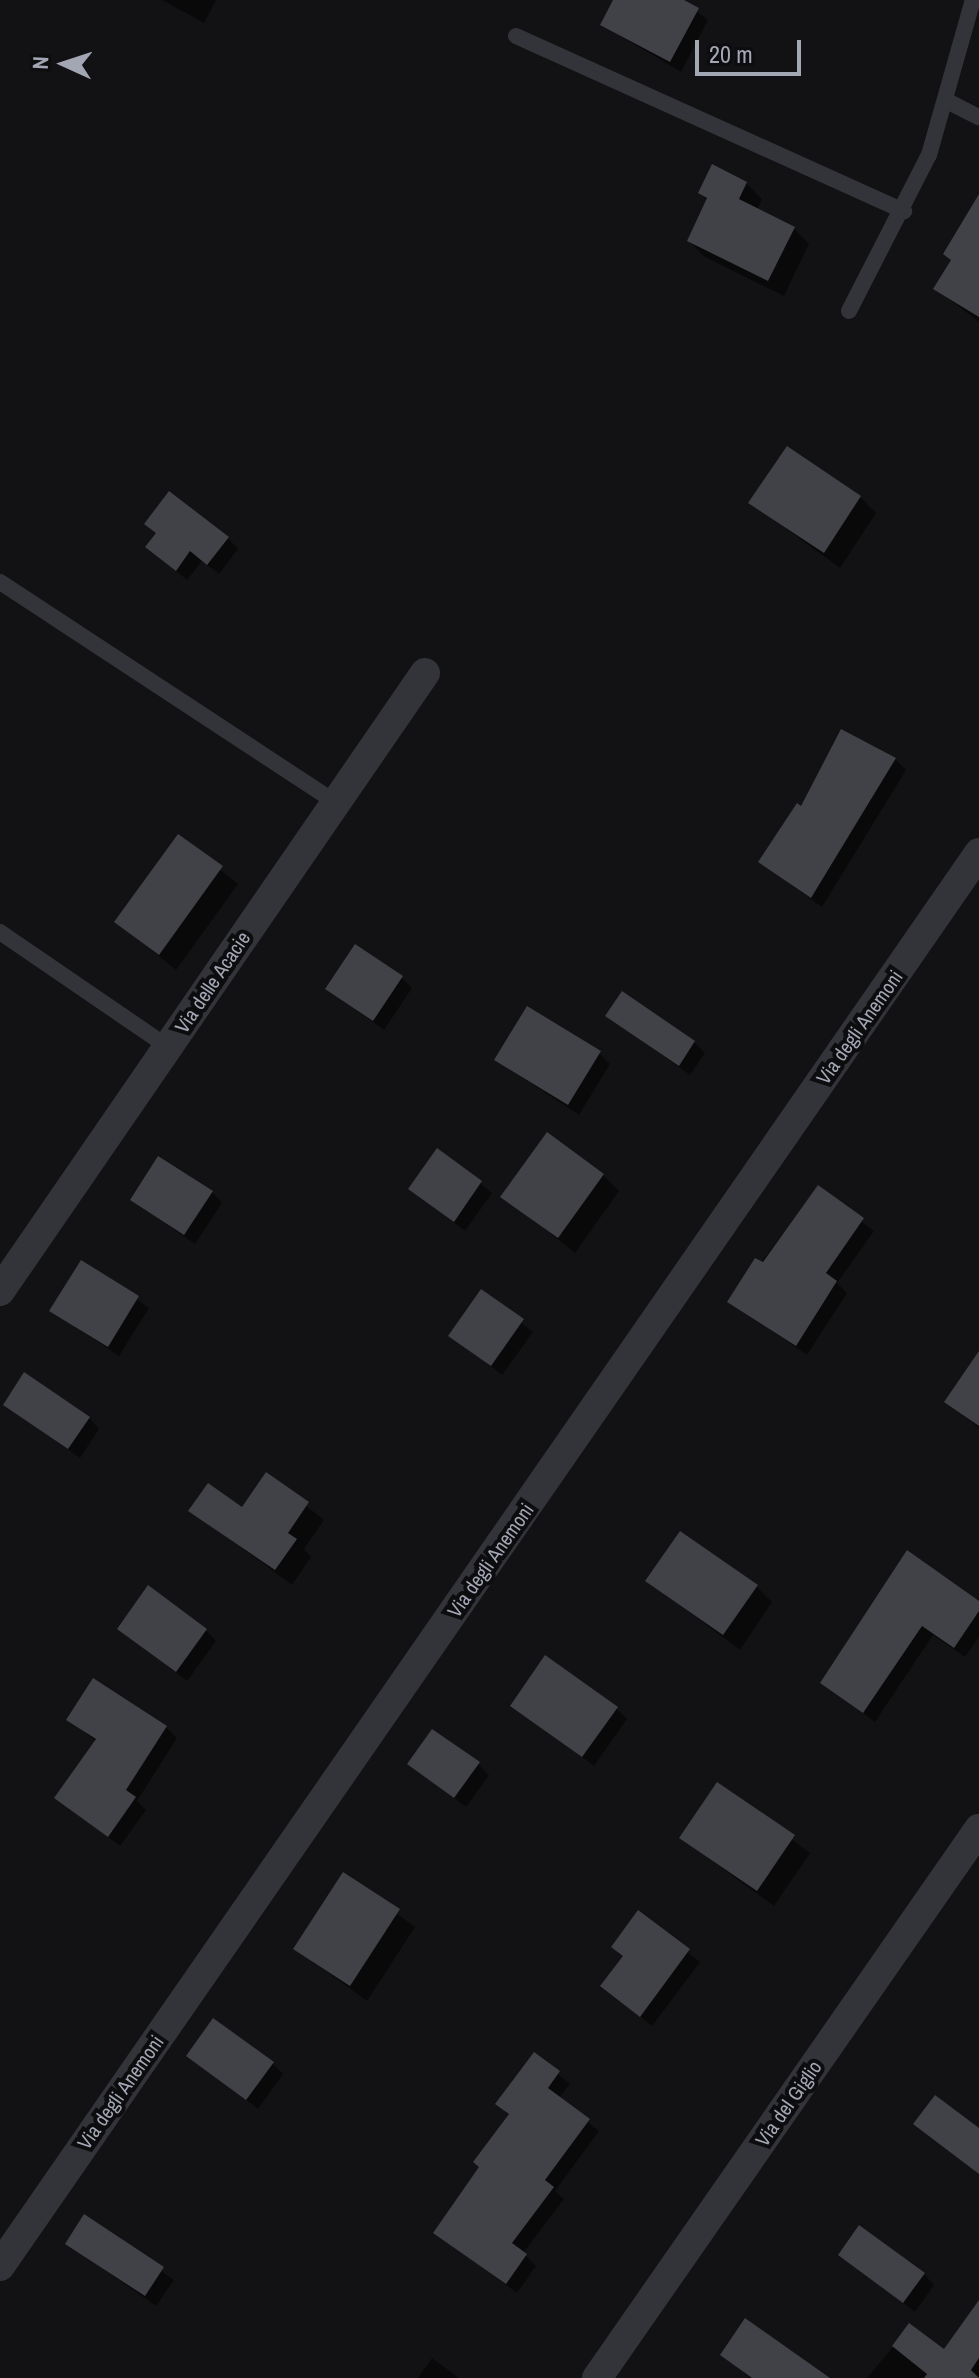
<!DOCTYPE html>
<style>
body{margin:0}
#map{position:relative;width:979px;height:2378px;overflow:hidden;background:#121214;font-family:"Archivo Narrow",sans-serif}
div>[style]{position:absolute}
.shadow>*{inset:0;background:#0007}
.building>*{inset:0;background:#414247}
.lane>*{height:16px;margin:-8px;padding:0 8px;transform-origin:8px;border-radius:8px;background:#333439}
.street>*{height:30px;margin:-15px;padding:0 15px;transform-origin:15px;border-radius:15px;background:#333439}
span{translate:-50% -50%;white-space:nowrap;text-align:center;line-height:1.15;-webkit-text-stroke:8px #0d0d0f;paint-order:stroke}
.street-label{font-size:20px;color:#a3a7b4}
.north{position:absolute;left:24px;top:24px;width:80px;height:80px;-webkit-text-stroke:6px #0d0d0f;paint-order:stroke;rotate:273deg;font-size:22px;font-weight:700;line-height:32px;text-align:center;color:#a3a7b4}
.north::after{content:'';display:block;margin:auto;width:28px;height:36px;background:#a3a7b4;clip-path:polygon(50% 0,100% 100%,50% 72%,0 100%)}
.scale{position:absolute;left:695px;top:40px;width:106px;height:36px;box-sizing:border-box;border:4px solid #a3a7b4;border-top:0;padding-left:10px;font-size:24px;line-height:28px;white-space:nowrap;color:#a3a7b4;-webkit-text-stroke:6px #0d0d0f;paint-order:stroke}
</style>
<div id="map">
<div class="shadow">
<i style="clip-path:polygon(162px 0,216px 0,204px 23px)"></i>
<i style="clip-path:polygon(615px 0,680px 0,708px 20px,681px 72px,602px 25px)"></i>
<i style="clip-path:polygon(746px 183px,762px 199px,757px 210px,793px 228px,809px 244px,784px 296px,705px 257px,689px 241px,708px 201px,700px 193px)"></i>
<i style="clip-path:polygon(979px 216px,979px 322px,935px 288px)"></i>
<i style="clip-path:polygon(860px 497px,876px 513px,840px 568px,751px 503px)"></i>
<i style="clip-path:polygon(146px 524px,228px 538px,238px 549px,219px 574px,202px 561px,187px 580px,148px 547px,158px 535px)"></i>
<i style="clip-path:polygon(895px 759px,906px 770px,822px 907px,760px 862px,802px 809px)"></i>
<i style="clip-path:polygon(178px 837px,238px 884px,176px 970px,117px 922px)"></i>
<i style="clip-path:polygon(401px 977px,412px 988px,384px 1030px,327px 989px)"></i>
<i style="clip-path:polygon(608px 1016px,694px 1042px,705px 1053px,690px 1075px)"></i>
<i style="clip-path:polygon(599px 1053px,610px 1064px,579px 1115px,496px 1060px)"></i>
<i style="clip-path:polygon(438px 1151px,492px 1193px,465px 1231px,411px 1188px)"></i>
<i style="clip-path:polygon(603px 1175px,619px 1191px,575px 1253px,503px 1196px)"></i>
<i style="clip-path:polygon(819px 1188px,874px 1231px,837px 1283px,847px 1293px,807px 1355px,730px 1302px)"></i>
<i style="clip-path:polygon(212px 1192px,222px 1203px,195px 1244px,132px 1200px)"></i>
<i style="clip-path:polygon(82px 1262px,149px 1308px,119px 1356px,52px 1311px)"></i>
<i style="clip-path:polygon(481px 1292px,533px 1332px,502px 1375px,451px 1336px)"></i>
<i style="clip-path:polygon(979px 1365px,979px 1428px,947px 1402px)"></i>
<i style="clip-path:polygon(5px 1405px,89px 1418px,99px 1429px,80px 1458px)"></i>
<i style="clip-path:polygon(267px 1475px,324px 1520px,304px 1549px,311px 1557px,292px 1585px,191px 1510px,243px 1510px)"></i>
<i style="clip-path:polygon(907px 1553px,979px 1603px,979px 1637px,965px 1657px,933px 1635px,875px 1722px,823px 1683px)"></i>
<i style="clip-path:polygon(648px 1581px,756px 1586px,772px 1602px,740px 1650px)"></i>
<i style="clip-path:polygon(119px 1629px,206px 1630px,216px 1641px,187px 1681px)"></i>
<i style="clip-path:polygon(513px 1705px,616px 1708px,627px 1719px,594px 1766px)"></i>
<i style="clip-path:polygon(68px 1719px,166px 1727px,177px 1738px,137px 1801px,146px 1810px,120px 1846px,57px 1798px,97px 1742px)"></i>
<i style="clip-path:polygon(409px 1764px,478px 1764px,489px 1775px,466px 1807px)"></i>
<i style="clip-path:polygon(718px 1785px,810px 1853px,774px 1906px,681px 1838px)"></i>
<i style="clip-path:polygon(344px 1875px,415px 1927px,367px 2001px,296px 1949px)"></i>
<i style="clip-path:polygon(638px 1913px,700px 1962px,652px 2026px,603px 1986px,624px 1957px,613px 1946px)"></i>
<i style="clip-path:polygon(534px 2055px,570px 2084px,558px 2099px,599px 2131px,555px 2191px,564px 2199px,523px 2253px,536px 2266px,517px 2293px,436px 2233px,481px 2167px,510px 2116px,498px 2104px)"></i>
<i style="clip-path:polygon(189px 2056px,272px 2063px,283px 2074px,258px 2109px)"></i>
<i style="clip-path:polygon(85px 2217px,174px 2280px,156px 2306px,68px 2244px)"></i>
<i style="clip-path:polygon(840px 2255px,924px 2274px,934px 2285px,915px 2312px)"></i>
<i style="clip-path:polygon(979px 2305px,979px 2378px,867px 2378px,910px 2326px,944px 2352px)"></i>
<i style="clip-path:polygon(722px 2355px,827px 2378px,750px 2378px)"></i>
<i style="clip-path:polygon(432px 2358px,459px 2378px,418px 2378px)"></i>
</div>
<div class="building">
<i style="clip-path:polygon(613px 0,684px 0,699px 8px,670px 62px,600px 25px)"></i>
<i style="clip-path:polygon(712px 164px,747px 182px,739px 199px,795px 227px,768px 281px,687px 241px,707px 198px,698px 193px)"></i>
<i style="clip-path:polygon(979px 194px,979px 317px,933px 289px,951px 260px,943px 254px)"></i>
<i style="clip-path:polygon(787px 446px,861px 496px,824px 553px,748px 503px)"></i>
<i style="clip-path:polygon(169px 491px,229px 537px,207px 565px,190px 551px,176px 571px,145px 547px,156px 533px,144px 524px)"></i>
<i style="clip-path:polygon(841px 729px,896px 758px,811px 898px,758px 862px,797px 803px,801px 806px)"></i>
<i style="clip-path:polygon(178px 834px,223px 866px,159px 955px,114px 922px)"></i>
<i style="clip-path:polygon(355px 944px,403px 976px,373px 1021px,325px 989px)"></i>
<i style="clip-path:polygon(622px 991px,695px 1041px,679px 1066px,605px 1016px)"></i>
<i style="clip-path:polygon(527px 1006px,601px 1051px,568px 1105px,494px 1060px)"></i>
<i style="clip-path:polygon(547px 1132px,604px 1174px,558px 1238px,500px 1197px)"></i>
<i style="clip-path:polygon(437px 1148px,482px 1181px,454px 1222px,408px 1189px)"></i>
<i style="clip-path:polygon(158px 1156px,213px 1191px,184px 1235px,130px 1200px)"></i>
<i style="clip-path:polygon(818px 1185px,864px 1218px,826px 1273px,837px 1281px,796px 1346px,727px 1302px,755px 1258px,763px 1262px)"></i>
<i style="clip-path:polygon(81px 1260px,139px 1296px,108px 1347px,49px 1311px)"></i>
<i style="clip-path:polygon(481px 1289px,524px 1319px,491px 1366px,448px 1336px)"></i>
<i style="clip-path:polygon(979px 1351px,979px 1426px,944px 1402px)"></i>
<i style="clip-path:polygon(24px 1372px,90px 1417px,68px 1449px,3px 1405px)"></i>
<i style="clip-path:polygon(266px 1472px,309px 1502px,288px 1533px,297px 1539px,275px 1570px,188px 1511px,208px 1483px,242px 1507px)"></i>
<i style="clip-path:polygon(680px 1531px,758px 1585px,723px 1635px,645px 1581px)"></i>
<i style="clip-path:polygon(907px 1550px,979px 1601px,979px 1611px,954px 1648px,922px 1626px,863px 1713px,820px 1683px)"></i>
<i style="clip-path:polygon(148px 1585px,207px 1629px,176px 1672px,117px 1629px)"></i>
<i style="clip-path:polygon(545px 1655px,618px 1707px,582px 1757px,510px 1706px)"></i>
<i style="clip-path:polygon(93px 1678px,167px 1726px,126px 1790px,136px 1797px,108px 1837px,54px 1798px,96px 1739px,66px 1720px)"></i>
<i style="clip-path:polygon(432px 1729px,480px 1762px,454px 1798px,407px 1764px)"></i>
<i style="clip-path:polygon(717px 1782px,795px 1835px,757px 1891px,679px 1838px)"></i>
<i style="clip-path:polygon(343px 1872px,400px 1909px,350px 1986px,293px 1949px)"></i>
<i style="clip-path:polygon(638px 1910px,690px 1949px,640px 2017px,600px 1986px,623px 1956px,611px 1947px)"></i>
<i style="clip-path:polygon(213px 2018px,274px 2062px,246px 2100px,186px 2056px)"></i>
<i style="clip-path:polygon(534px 2052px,560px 2071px,548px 2088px,590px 2119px,545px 2180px,554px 2187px,512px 2243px,527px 2254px,506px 2284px,433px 2233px,479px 2167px,473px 2162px,509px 2114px,495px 2104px)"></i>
<i style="clip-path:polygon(935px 2095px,979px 2128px,979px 2174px,913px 2124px)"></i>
<i style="clip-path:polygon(84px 2214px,164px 2267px,145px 2296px,65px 2244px)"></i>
<i style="clip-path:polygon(859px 2225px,925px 2273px,903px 2303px,838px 2255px)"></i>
<i style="clip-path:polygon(979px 2300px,979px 2358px,971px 2370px,979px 2378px,924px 2378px,927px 2374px,892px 2346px,909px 2323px,944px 2349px)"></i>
<i style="clip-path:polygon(745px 2318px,830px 2378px,752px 2378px,720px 2355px)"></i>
</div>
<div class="lane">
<i style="left:516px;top:36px;width:426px;rotate:24.3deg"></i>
<i style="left:947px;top:101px;width:36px;rotate:27deg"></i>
<i style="left:849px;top:311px;width:175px;rotate:-62.9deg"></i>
<i style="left:929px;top:155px;width:161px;rotate:-74.2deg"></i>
<i style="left:0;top:582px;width:401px;rotate:33.3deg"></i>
<i style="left:0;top:932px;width:204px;rotate:34.4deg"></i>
</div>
<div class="street">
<i style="left:0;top:1291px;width:750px;rotate:-55.48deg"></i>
<i style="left:0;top:2266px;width:1719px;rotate:-55.28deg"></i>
<i style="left:597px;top:2378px;width:669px;rotate:-55.17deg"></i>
</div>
<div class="street-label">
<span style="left:212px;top:982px;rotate:-56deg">Via delle Acacie</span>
<span style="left:859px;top:1027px;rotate:-55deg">Via degli Anemoni</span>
<span style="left:490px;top:1560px;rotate:-55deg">Via degli Anemoni</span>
<span style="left:120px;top:2092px;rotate:-55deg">Via degli Anemoni</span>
<span style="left:788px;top:2103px;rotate:-55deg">Via del Giglio</span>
</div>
<div class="north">N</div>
<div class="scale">20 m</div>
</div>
